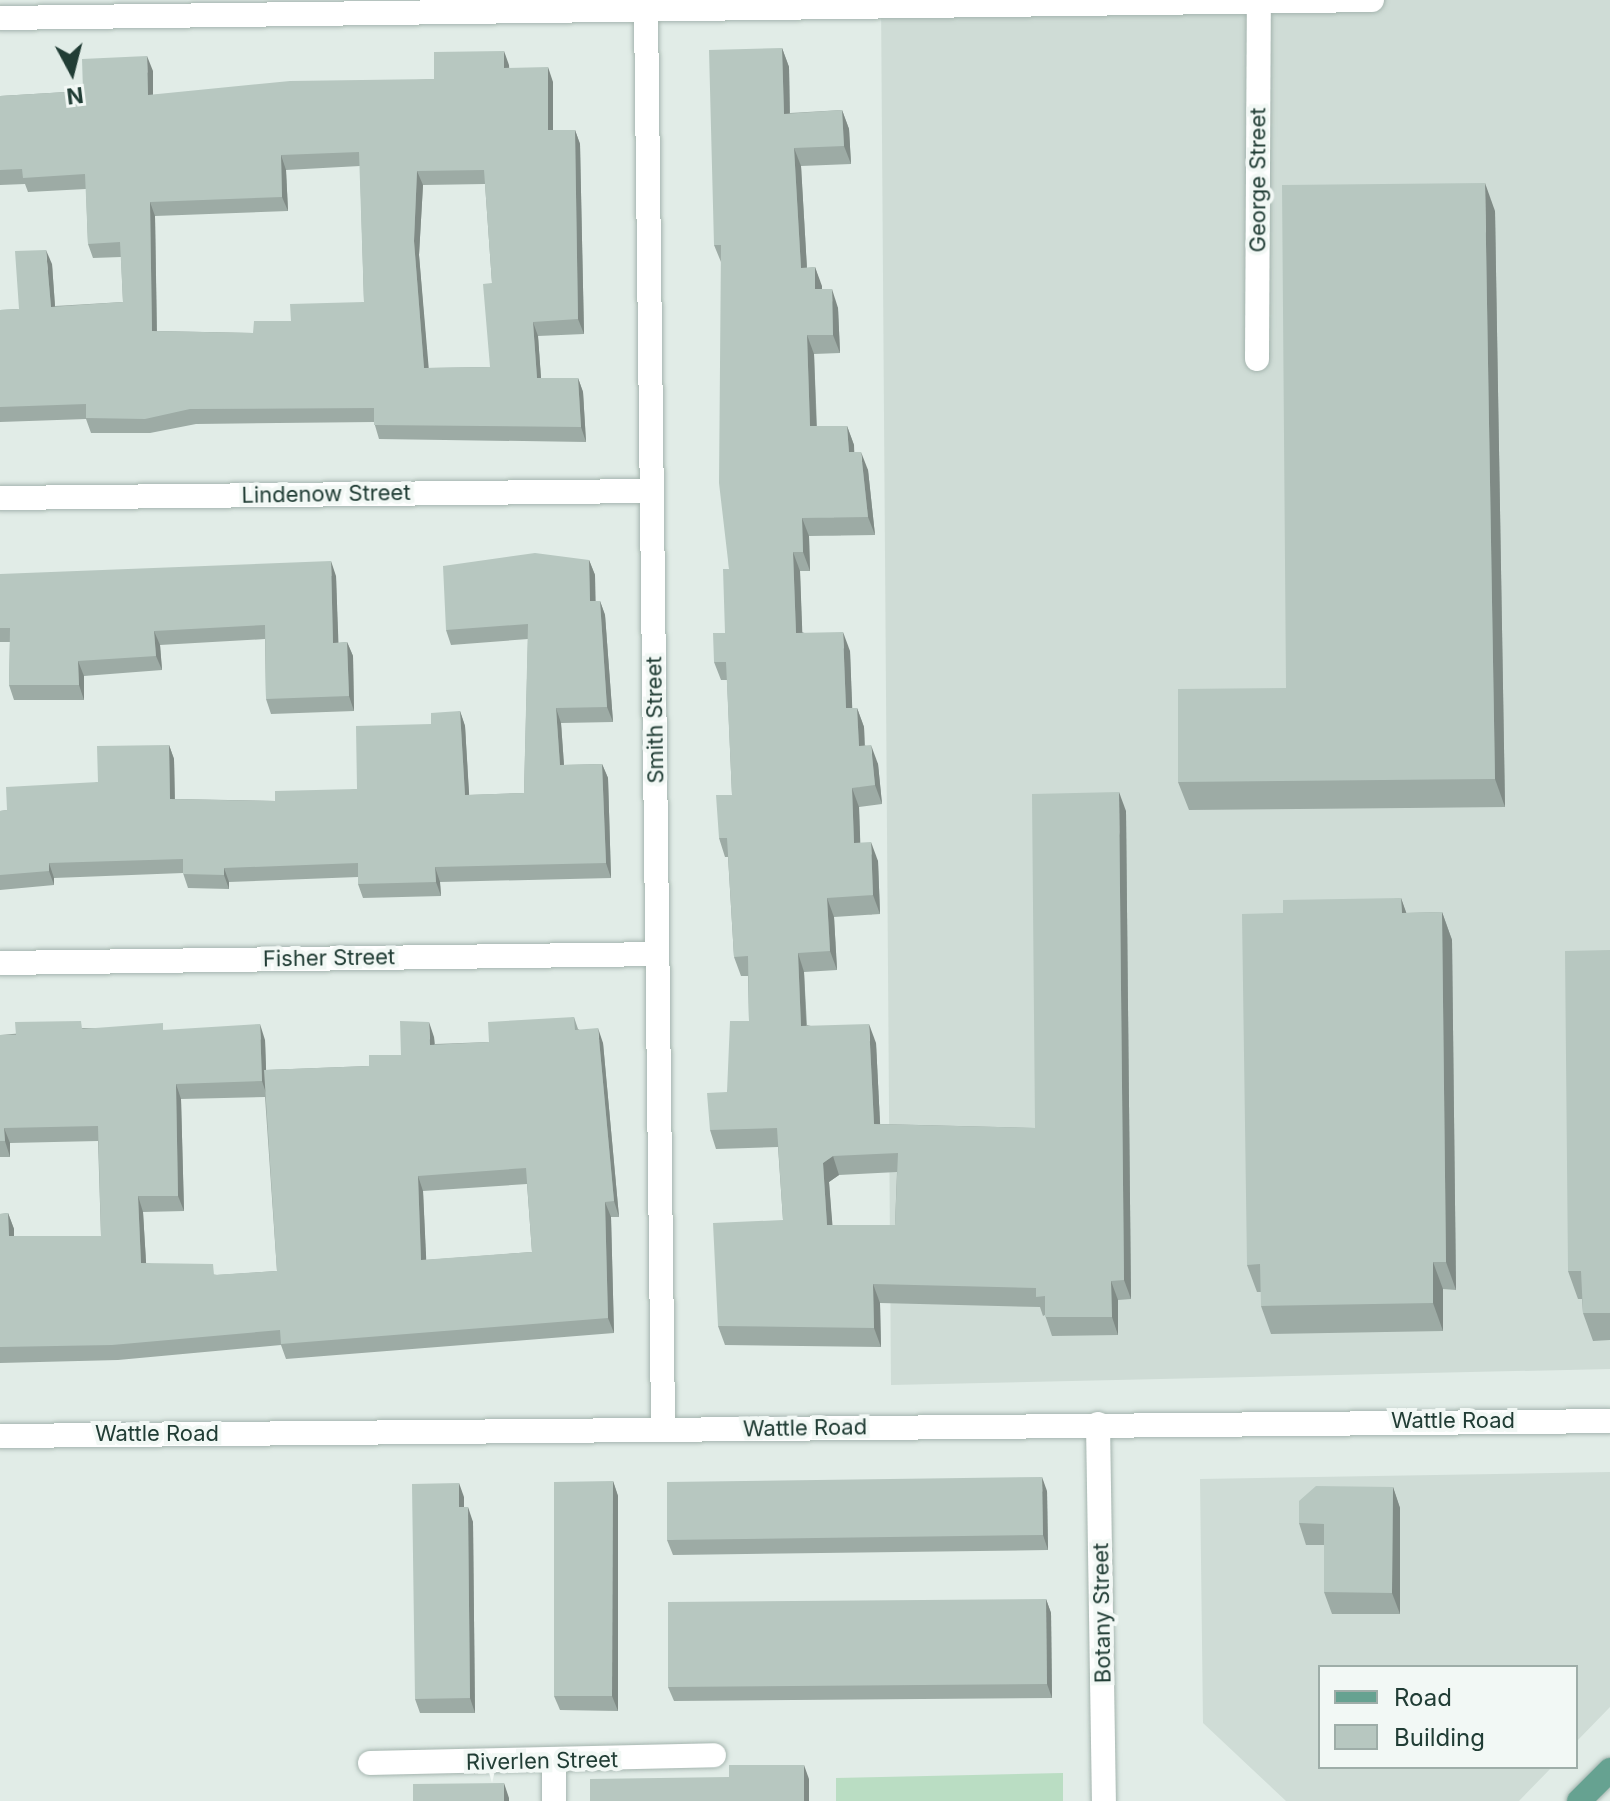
<!DOCTYPE html>
<style>
body{margin:0}
#map{position:relative;width:1610px;height:1801px;overflow:hidden;background:#e1ece7;font-family:Inter,sans-serif}
div>[style]{position:absolute}
.built>*{inset:0;background:#cfdcd6}
.green>*{inset:0;background:#baddc3}
.roads{filter:drop-shadow(0 0 2px #a4b4ae) drop-shadow(0 0 2px #a4b4ae)}
.minor>*{height:24px;margin:-12px;padding:0 12px;transform-origin:12px;border-radius:12px;background:#fff}
.primary>*{height:24px;margin:-12px;padding:0 12px;transform-origin:12px;border-radius:12px;background:#66a291}
.wall>*{inset:0;background:#9daba5}
.shaded-wall>*{inset:0;background:#808b86}
.building>*{inset:0;background:#b7c7c0}
span{translate:-50% -50%;white-space:nowrap;text-align:center;line-height:1.15;-webkit-text-stroke:8px #f2f8f5;paint-order:stroke}
.street-label{font-size:22px;color:#213d35}
.legend{position:absolute;left:1318px;top:1665px;width:260px;height:104px;box-sizing:border-box;background:#f2f8f5;border:2px solid #9eada8;margin:0;padding:10px 14px;list-style:none;font-size:24px;color:#213d35}
.legend li{display:flex;align-items:center;gap:16px;height:40px}
.legend b{width:40px;border:2px solid #9eada8}
.north{position:absolute;left:32px;top:32px;width:80px;height:80px;-webkit-text-stroke:6px #f2f8f5;paint-order:stroke;rotate:173deg;font-size:22px;font-weight:700;line-height:32px;text-align:center;color:#213d35}
.north::after{content:'';display:block;margin:auto;width:28px;height:36px;background:#213d35;clip-path:polygon(50% 0,100% 100%,50% 72%,0 100%)}
</style>
<div id="map">
<div class="built">
<i style="clip-path:polygon(881px 0,1610px 0,1610px 1369px,891px 1385px)"></i>
<i style="clip-path:polygon(1610px 1472px,1610px 1707px,1576px 1742px,1576px 1667px,1320px 1667px,1320px 1767px,1552px 1767px,1519px 1801px,1286px 1801px,1203px 1723px,1200px 1479px)"></i>
</div>
<div class="green">
<i style="clip-path:polygon(1063px 1773px,1063px 1801px,836px 1801px,836px 1778px)"></i>
</div>
<div class="roads">
<div class="minor">
<i style="left:646px;top:10px;width:1420px;rotate:89.31deg"></i>
<i style="left:0;top:18px;width:1372px;rotate:-0.75deg"></i>
<i style="left:1257px;top:359px;width:358px;rotate:-89.7deg"></i>
<i style="left:0;top:498px;width:652px;rotate:-0.62deg"></i>
<i style="left:0;top:963px;width:657px;rotate:-0.78deg"></i>
<i style="left:1098px;top:1424px;width:377px;rotate:89.1deg"></i>
<i style="left:0;top:1436px;width:1610px;rotate:-0.53deg"></i>
<i style="left:554px;top:1760px;width:41px;rotate:90deg"></i>
<i style="left:370px;top:1763px;width:344px;rotate:-1.3deg"></i>
</div>
<div class="primary">
<i style="left:1579px;top:1801px;width:44px;rotate:-45deg"></i>
</div>
</div>
<div class="wall">
<i style="clip-path:polygon(evenodd,782px 48px,789px 67px,790px 113px,842px 110px,849px 129px,851px 164px,801px 166px,807px 268px,815px 267px,822px 289px,838px 308px,840px 353px,814px 354px,817px 426px,847px 426px,854px 445px,854px 452px,868px 470px,875px 535px,809px 536px,810px 571px,800px 571px,802px 632px,850px 651px,852px 708px,857px 708px,864px 727px,865px 745px,878px 764px,882px 804px,859px 807px,860px 843px,878px 861px,880px 914px,834px 917px,837px 970px,804px 972px,807px 1025px,876px 1043px,880px 1124px,1035px 1128px,1126px 811px,1131px 1299px,1118px 1300px,1118px 1335px,1052px 1336px,1045px 1315px,1043px 1316px,1040px 1307px,880px 1303px,881px 1347px,725px 1345px,718px 1326px,783px 1220px,778px 1147px,716px 1149px,710px 1130px,727px 1092px,749px 1021px,748px 976px,741px 976px,734px 957px,728px 857px,725px 857px,719px 838px,732px 795px,727px 680px,721px 680px,714px 662px,725px 633px,729px 569px,721px 262px,714px 245px,782px 48px,897px 1172px,895px 1225px,832px 1225px,829px 1182px,839px 1175px,897px 1172px)"></i>
<i style="clip-path:polygon(evenodd,509px 65px,509px 68px,553px 82px,553px 130px,575px 130px,580px 144px,584px 334px,538px 336px,541px 378px,578px 378px,583px 392px,586px 442px,379px 439px,374px 422px,196px 424px,150px 433px,91px 433px,86px 419px,0 422px,0 310px,19px 309px,52px 264px,55px 306px,123px 302px,121px 257px,93px 258px,88px 244px,86px 189px,28px 192px,25px 184px,0 185px,0 96px,83px 91px,153px 71px,153px 95px,434px 79px,509px 65px,360px 166px,364px 302px,291px 321px,253px 333px,157px 331px,155px 216px,288px 211px,286px 170px,360px 166px,509px 65px,485px 184px,492px 283px,490px 367px,428px 368px,419px 255px,423px 185px,485px 184px)"></i>
<i style="clip-path:polygon(1495px 211px,1505px 807px,1189px 810px,1178px 782px,1286px 688px)"></i>
<i style="clip-path:polygon(589px 560px,595px 575px,595px 601px,600px 601px,605px 615px,613px 722px,561px 723px,564px 765px,602px 764px,608px 778px,611px 878px,440px 882px,441px 896px,363px 898px,358px 884px,358px 877px,229px 882px,229px 889px,188px 888px,183px 873px,54px 878px,54px 885px,0 890px,0 811px,7px 810px,98px 782px,169px 745px,174px 759px,175px 799px,275px 801px,357px 789px,431px 724px,460px 711px,465px 726px,469px 795px,524px 793px,528px 639px,451px 645px,446px 630px)"></i>
<i style="clip-path:polygon(0 574px,336px 576px,338px 643px,347px 642px,353px 656px,354px 711px,271px 714px,266px 699px,265px 639px,160px 645px,162px 670px,84px 676px,84px 700px,14px 700px,9px 685px,10px 642px,0 642px)"></i>
<i style="clip-path:polygon(1401px 898px,1406px 913px,1442px 912px,1452px 940px,1456px 1290px,1443px 1289px,1443px 1331px,1271px 1334px,1261px 1306px,1261px 1292px,1257px 1292px,1247px 1265px,1283px 913px)"></i>
<i style="clip-path:polygon(1610px 950px,1610px 1340px,1593px 1341px,1583px 1313px,1582px 1299px,1578px 1299px,1568px 1271px)"></i>
<i style="clip-path:polygon(evenodd,574px 1017px,578px 1029px,603px 1043px,619px 1217px,611px 1217px,614px 1333px,286px 1359px,281px 1345px,118px 1360px,0 1363px,0 1214px,8px 1213px,14px 1229px,14px 1236px,101px 1236px,98px 1141px,10px 1143px,10px 1157px,0 1157px,0 1035px,84px 1028px,166px 1030px,265px 1040px,266px 1070px,369px 1066px,401px 1055px,434px 1037px,435px 1044px,489px 1042px,574px 1017px,265px 1097px,277px 1271px,217px 1275px,146px 1263px,143px 1212px,184px 1211px,181px 1099px,265px 1097px,574px 1017px,527px 1184px,532px 1252px,426px 1260px,423px 1191px,527px 1184px)"></i>
<i style="clip-path:polygon(613px 1481px,618px 1496px,618px 1711px,560px 1710px,554px 1696px)"></i>
<i style="clip-path:polygon(1393px 1487px,1400px 1508px,1400px 1614px,1332px 1614px,1324px 1592px,1324px 1545px,1306px 1545px,1299px 1523px)"></i>
<i style="clip-path:polygon(1047px 1491px,1048px 1550px,673px 1555px,667px 1540px)"></i>
<i style="clip-path:polygon(464px 1497px,464px 1507px,473px 1522px,475px 1713px,420px 1713px,415px 1699px)"></i>
<i style="clip-path:polygon(1046px 1599px,1051px 1613px,1052px 1698px,674px 1701px,668px 1687px)"></i>
</div>
<div class="shaded-wall">
<i style="clip-path:polygon(782px 48px,789px 67px,790px 132px,784px 114px)"></i>
<i style="clip-path:polygon(504px 51px,509px 65px,510px 83px,504px 68px)"></i>
<i style="clip-path:polygon(147px 56px,153px 71px,153px 110px,148px 95px)"></i>
<i style="clip-path:polygon(548px 67px,553px 82px,553px 145px,548px 130px)"></i>
<i style="clip-path:polygon(842px 110px,849px 129px,851px 164px,844px 146px)"></i>
<i style="clip-path:polygon(575px 130px,580px 144px,584px 334px,578px 319px)"></i>
<i style="clip-path:polygon(794px 148px,801px 166px,808px 287px,801px 268px)"></i>
<i style="clip-path:polygon(281px 155px,286px 170px,288px 211px,282px 197px)"></i>
<i style="clip-path:polygon(417px 171px,423px 185px,419px 255px,430px 383px,424px 368px,414px 241px)"></i>
<i style="clip-path:polygon(1485px 183px,1495px 211px,1505px 807px,1495px 779px)"></i>
<i style="clip-path:polygon(150px 202px,155px 216px,157px 346px,152px 331px)"></i>
<i style="clip-path:polygon(46px 250px,52px 264px,56px 321px,51px 307px)"></i>
<i style="clip-path:polygon(815px 267px,822px 286px,822px 308px,815px 289px)"></i>
<i style="clip-path:polygon(832px 289px,838px 308px,840px 353px,833px 335px)"></i>
<i style="clip-path:polygon(533px 322px,538px 336px,542px 392px,537px 378px)"></i>
<i style="clip-path:polygon(807px 335px,814px 354px,817px 445px,810px 426px)"></i>
<i style="clip-path:polygon(578px 378px,583px 392px,586px 442px,581px 427px)"></i>
<i style="clip-path:polygon(847px 426px,854px 445px,855px 471px,849px 452px)"></i>
<i style="clip-path:polygon(861px 452px,868px 470px,875px 535px,868px 517px)"></i>
<i style="clip-path:polygon(802px 518px,809px 536px,810px 571px,803px 552px)"></i>
<i style="clip-path:polygon(793px 552px,800px 571px,803px 651px,796px 633px)"></i>
<i style="clip-path:polygon(589px 560px,595px 575px,596px 616px,590px 601px)"></i>
<i style="clip-path:polygon(331px 561px,336px 576px,339px 658px,333px 643px)"></i>
<i style="clip-path:polygon(600px 601px,605px 615px,613px 722px,607px 707px)"></i>
<i style="clip-path:polygon(154px 631px,160px 645px,162px 670px,156px 656px)"></i>
<i style="clip-path:polygon(843px 632px,850px 651px,853px 727px,846px 708px)"></i>
<i style="clip-path:polygon(347px 642px,353px 656px,354px 711px,349px 696px)"></i>
<i style="clip-path:polygon(78px 661px,84px 676px,84px 700px,79px 685px)"></i>
<i style="clip-path:polygon(556px 708px,561px 723px,565px 780px,560px 765px)"></i>
<i style="clip-path:polygon(857px 708px,864px 727px,865px 765px,859px 746px)"></i>
<i style="clip-path:polygon(460px 711px,465px 726px,470px 809px,465px 795px)"></i>
<i style="clip-path:polygon(169px 745px,174px 759px,175px 813px,170px 799px)"></i>
<i style="clip-path:polygon(871px 745px,878px 764px,882px 804px,875px 785px)"></i>
<i style="clip-path:polygon(602px 764px,608px 778px,611px 878px,606px 863px)"></i>
<i style="clip-path:polygon(852px 788px,859px 807px,861px 862px,854px 843px)"></i>
<i style="clip-path:polygon(1119px 792px,1126px 811px,1131px 1299px,1124px 1280px)"></i>
<i style="clip-path:polygon(871px 842px,878px 861px,880px 914px,873px 895px)"></i>
<i style="clip-path:polygon(49px 863px,54px 878px,54px 885px,49px 871px)"></i>
<i style="clip-path:polygon(435px 867px,440px 882px,441px 896px,436px 882px)"></i>
<i style="clip-path:polygon(224px 868px,229px 882px,229px 889px,224px 875px)"></i>
<i style="clip-path:polygon(827px 898px,834px 917px,837px 970px,830px 951px)"></i>
<i style="clip-path:polygon(1401px 898px,1411px 926px,1402px 913px)"></i>
<i style="clip-path:polygon(1442px 912px,1452px 940px,1456px 1290px,1446px 1262px)"></i>
<i style="clip-path:polygon(798px 953px,804px 972px,807px 1044px,801px 1026px)"></i>
<i style="clip-path:polygon(429px 1022px,434px 1037px,435px 1060px,430px 1045px)"></i>
<i style="clip-path:polygon(260px 1024px,265px 1040px,267px 1096px,262px 1081px)"></i>
<i style="clip-path:polygon(869px 1024px,876px 1043px,881px 1142px,874px 1124px)"></i>
<i style="clip-path:polygon(598px 1028px,603px 1043px,619px 1217px,614px 1201px)"></i>
<i style="clip-path:polygon(176px 1084px,181px 1099px,184px 1211px,178px 1196px)"></i>
<i style="clip-path:polygon(4px 1128px,10px 1143px,10px 1157px,5px 1141px)"></i>
<i style="clip-path:polygon(833px 1156px,839px 1175px,829px 1182px,834px 1244px,827px 1225px,823px 1163px)"></i>
<i style="clip-path:polygon(418px 1176px,423px 1191px,427px 1276px,421px 1260px)"></i>
<i style="clip-path:polygon(138px 1196px,143px 1212px,147px 1278px,141px 1263px)"></i>
<i style="clip-path:polygon(605px 1202px,611px 1217px,614px 1333px,608px 1318px)"></i>
<i style="clip-path:polygon(8px 1213px,14px 1229px,14px 1251px,9px 1236px)"></i>
<i style="clip-path:polygon(1433px 1262px,1443px 1289px,1443px 1331px,1433px 1303px)"></i>
<i style="clip-path:polygon(1111px 1281px,1118px 1300px,1118px 1335px,1112px 1317px)"></i>
<i style="clip-path:polygon(873px 1284px,880px 1303px,881px 1347px,874px 1328px)"></i>
<i style="clip-path:polygon(1042px 1477px,1047px 1491px,1048px 1550px,1043px 1535px)"></i>
<i style="clip-path:polygon(613px 1481px,618px 1496px,618px 1711px,612px 1696px)"></i>
<i style="clip-path:polygon(459px 1483px,464px 1497px,464px 1521px,459px 1507px)"></i>
<i style="clip-path:polygon(1393px 1487px,1400px 1508px,1400px 1614px,1392px 1593px)"></i>
<i style="clip-path:polygon(468px 1507px,473px 1522px,475px 1713px,470px 1698px)"></i>
<i style="clip-path:polygon(1046px 1599px,1051px 1613px,1052px 1698px,1047px 1684px)"></i>
<i style="clip-path:polygon(804px 1765px,809px 1779px,809px 1801px,804px 1801px)"></i>
<i style="clip-path:polygon(504px 1783px,509px 1798px,509px 1801px,504px 1801px)"></i>
</div>
<div class="building">
<i style="clip-path:polygon(evenodd,782px 48px,784px 114px,842px 110px,844px 146px,794px 148px,801px 268px,815px 267px,815px 289px,832px 289px,833px 335px,807px 335px,810px 426px,847px 426px,849px 452px,861px 452px,868px 517px,802px 518px,803px 552px,793px 552px,796px 633px,843px 632px,846px 708px,857px 708px,859px 746px,871px 745px,875px 785px,852px 788px,854px 843px,871px 842px,873px 895px,827px 898px,830px 951px,798px 953px,801px 1026px,869px 1024px,874px 1124px,1035px 1128px,1032px 794px,1119px 792px,1124px 1280px,1111px 1281px,1112px 1317px,1045px 1317px,1045px 1296px,1036px 1297px,1036px 1288px,873px 1284px,874px 1328px,718px 1326px,713px 1223px,783px 1220px,777px 1128px,710px 1130px,707px 1093px,727px 1092px,730px 1021px,749px 1021px,748px 956px,734px 957px,727px 838px,719px 838px,716px 795px,732px 795px,726px 662px,714px 662px,713px 633px,725px 633px,723px 569px,729px 569px,719px 483px,721px 245px,714px 245px,709px 50px,782px 48px,898px 1153px,895px 1225px,827px 1225px,823px 1163px,833px 1156px,898px 1153px)"></i>
<i style="clip-path:polygon(evenodd,504px 51px,504px 68px,548px 67px,548px 130px,575px 130px,578px 319px,533px 322px,537px 378px,578px 378px,581px 427px,374px 425px,374px 408px,190px 409px,145px 419px,86px 418px,86px 404px,0 407px,0 310px,19px 309px,15px 251px,46px 250px,51px 307px,123px 302px,120px 242px,88px 244px,85px 174px,23px 178px,22px 169px,0 170px,0 96px,83px 91px,82px 59px,147px 56px,148px 95px,290px 81px,434px 79px,434px 52px,504px 51px,359px 152px,364px 302px,290px 304px,291px 321px,254px 321px,253px 333px,152px 331px,150px 202px,282px 197px,281px 155px,359px 152px,504px 51px,484px 170px,492px 283px,483px 284px,490px 367px,424px 368px,414px 241px,417px 171px,484px 170px)"></i>
<i style="clip-path:polygon(1485px 183px,1495px 779px,1178px 782px,1178px 689px,1286px 688px,1282px 185px)"></i>
<i style="clip-path:polygon(535px 553px,589px 560px,590px 601px,600px 601px,607px 707px,556px 708px,560px 765px,602px 764px,606px 863px,435px 867px,436px 882px,358px 884px,358px 863px,224px 868px,224px 875px,183px 874px,183px 859px,49px 863px,49px 871px,0 875px,0 811px,7px 810px,6px 787px,98px 782px,97px 746px,169px 745px,170px 799px,275px 801px,275px 791px,357px 789px,356px 726px,431px 724px,431px 713px,460px 711px,465px 795px,524px 793px,528px 624px,446px 630px,443px 566px)"></i>
<i style="clip-path:polygon(331px 561px,333px 643px,347px 642px,349px 696px,266px 699px,265px 625px,154px 631px,156px 656px,78px 661px,79px 685px,9px 685px,10px 628px,0 628px,0 574px)"></i>
<i style="clip-path:polygon(1401px 898px,1402px 913px,1442px 912px,1446px 1262px,1433px 1262px,1433px 1303px,1261px 1306px,1260px 1264px,1247px 1265px,1242px 914px,1283px 913px,1283px 900px)"></i>
<i style="clip-path:polygon(1610px 950px,1610px 1313px,1583px 1313px,1581px 1271px,1568px 1271px,1565px 951px)"></i>
<i style="clip-path:polygon(evenodd,574px 1017px,575px 1030px,598px 1028px,614px 1201px,605px 1202px,608px 1318px,281px 1344px,280px 1330px,112px 1345px,0 1347px,0 1214px,8px 1213px,9px 1236px,101px 1236px,98px 1126px,4px 1128px,5px 1141px,0 1141px,0 1035px,16px 1035px,15px 1022px,81px 1021px,82px 1029px,163px 1023px,163px 1030px,260px 1024px,262px 1081px,176px 1084px,178px 1196px,138px 1196px,141px 1263px,213px 1264px,214px 1275px,277px 1271px,264px 1070px,369px 1066px,369px 1055px,401px 1055px,400px 1021px,429px 1022px,430px 1045px,489px 1042px,488px 1022px,574px 1017px,526px 1168px,532px 1252px,421px 1260px,418px 1176px,526px 1168px)"></i>
<i style="clip-path:polygon(1042px 1477px,1043px 1535px,667px 1540px,667px 1482px)"></i>
<i style="clip-path:polygon(613px 1481px,612px 1696px,554px 1696px,554px 1482px)"></i>
<i style="clip-path:polygon(459px 1483px,459px 1507px,468px 1507px,470px 1698px,415px 1699px,412px 1484px)"></i>
<i style="clip-path:polygon(1316px 1486px,1393px 1487px,1392px 1593px,1324px 1592px,1324px 1524px,1299px 1523px,1299px 1501px)"></i>
<i style="clip-path:polygon(1046px 1599px,1047px 1684px,668px 1687px,668px 1602px)"></i>
<i style="clip-path:polygon(729px 1765px,804px 1765px,804px 1801px,590px 1801px,590px 1779px,729px 1777px)"></i>
<i style="clip-path:polygon(504px 1783px,504px 1801px,413px 1801px,413px 1784px)"></i>
</div>
<div class="street-label">
<span style="left:1258px;top:180px;rotate:-90deg">George Street</span>
<span style="left:326px;top:494px;rotate:-1deg">Lindenow Street</span>
<span style="left:655px;top:720px;rotate:-91deg">Smith Street</span>
<span style="left:329px;top:958px;rotate:-1deg">Fisher Street</span>
<span style="left:1453px;top:1421px">Wattle Road</span>
<span style="left:805px;top:1428px;rotate:-1deg">Wattle Road</span>
<span style="left:157px;top:1434px">Wattle Road</span>
<span style="left:1102px;top:1613px;rotate:-91deg">Botany Street</span>
<span style="left:542px;top:1761px;rotate:-1deg">Riverlen Street</span>
</div>
<ul class="legend">
<li><b style="height:10px;background:#66a291"></b>Road</li>
<li><b style="height:22px;background:#b7c7c0"></b>Building</li>
</ul>
<div class="north">N</div>
</div>
